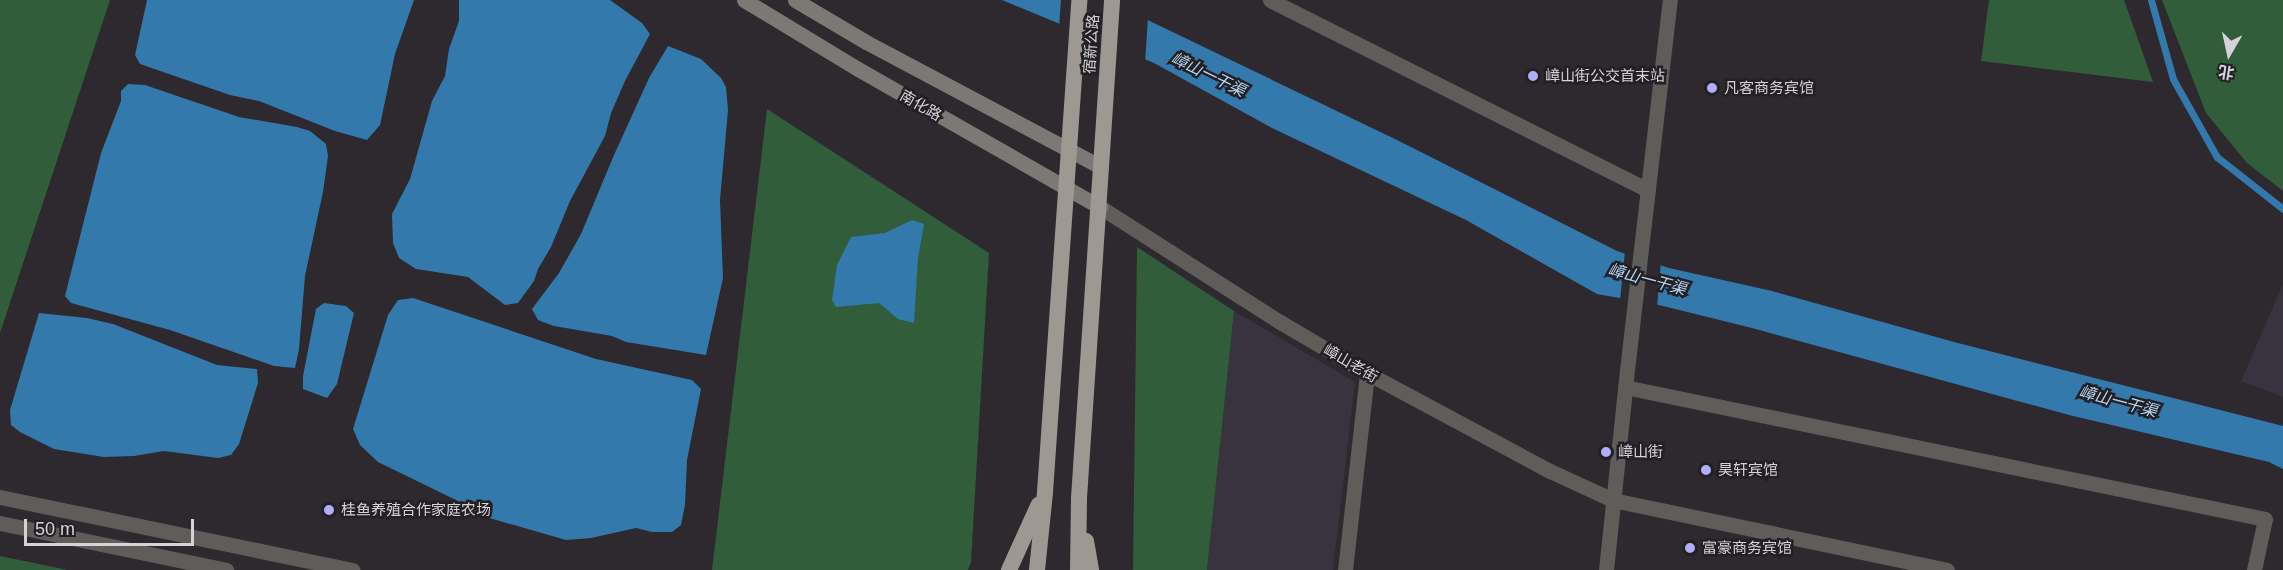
<!DOCTYPE html>
<meta charset="utf-8">
<style>
body{margin:0}
#map{position:relative;width:2283px;height:570px;overflow:hidden;background:#2d292f;font-family:Helvetica,"Noto Sans SC",sans-serif}
div>[style]{position:absolute}
.built>*{inset:0;background:#38333e}
.green>*{inset:0;background:#315d3b}
.water>*{inset:0;background:#3379ab}
.pier>*{inset:0;background:#2d292f}
.stream>*{height:7px;margin:-3.5px;padding:0 3.5px;transform-origin:3.5px;border-radius:3.5px;background:#3379ab}
.minor>*{height:15px;margin:-7.5px;padding:0 7.5px;transform-origin:7.5px;border-radius:7.5px;background:#5f5d5a}
.tertiary>*{height:15px;margin:-7.5px;padding:0 7.5px;transform-origin:7.5px;border-radius:7.5px;background:#5f5d5a}
.secondary>*{height:15px;margin:-7.5px;padding:0 7.5px;transform-origin:7.5px;border-radius:7.5px;background:#7c7975}
.trunk>*{height:16px;margin:-8px;padding:0 8px;transform-origin:8px;border-radius:8px;background:#9d9892}
.dots>*{width:16px;height:16px;translate:-50% -50%;box-sizing:border-box;border:3px solid #232025;border-radius:50%}
span{translate:-50% -50%;white-space:nowrap;text-align:center;line-height:1.15;-webkit-text-stroke:5px #232025;paint-order:stroke}
.street-label{font-size:15px;color:#d5d3d7}
.poi-label{font-size:15px;color:#d5d3d7}
.left{translate:0 -50%;text-align:left}
.water-label{font-size:16px;color:#b4d7f3;font-style:italic}
.north{position:absolute;left:2199px;top:24px;width:60px;height:60px;-webkit-text-stroke:4px #232025;paint-order:stroke;rotate:189deg;font-size:16px;font-weight:700;line-height:24px;text-align:center;color:#d5d3d7}
.north::after{content:'';display:block;margin:auto;width:21px;height:27px;background:#d5d3d7;clip-path:polygon(50% 0,100% 100%,50% 72%,0 100%)}
.scale{position:absolute;left:24px;top:519px;width:170px;height:27px;box-sizing:border-box;border:3px solid #d5d3d7;border-top:0;padding-left:8px;font-size:18px;line-height:21px;white-space:nowrap;color:#d5d3d7;-webkit-text-stroke:4px #232025;paint-order:stroke}
</style>
<div id="map">
<div class="built">
<i style="clip-path:polygon(2283px 284px,2283px 397px,2241px 381px)"></i>
<i style="clip-path:polygon(1234px 311px,1355px 382px,1333px 570px,1207px 570px)"></i>
</div>
<div class="green">
<i style="clip-path:polygon(0 0,110px 0,0 333px)"></i>
<i style="clip-path:polygon(1989px 0,2124px 0,2153px 82px,1981px 61px)"></i>
<i style="clip-path:polygon(2162px 0,2283px 0,2283px 191px,2247px 163px,2206px 113px)"></i>
<i style="clip-path:polygon(767px 109px,989px 253px,971px 562px,968px 570px,712px 570px)"></i>
<i style="clip-path:polygon(1137px 247px,1234px 311px,1207px 570px,1133px 570px)"></i>
<i style="clip-path:polygon(0 556px,68px 570px,0 570px)"></i>
</div>
<div class="water">
<i style="clip-path:polygon(147px 0,414px 0,395px 54px,380px 125px,367px 140px,335px 131px,259px 101px,230px 95px,140px 64px,135px 55px)"></i>
<i style="clip-path:polygon(459px 0,610px 0,642px 23px,650px 34px,625px 81px,611px 113px,605px 136px,570px 201px,551px 247px,538px 269px,534px 281px,518px 303px,505px 305px,468px 277px,416px 269px,399px 258px,393px 243px,392px 214px,410px 179px,432px 101px,445px 76px,449px 49px,459px 21px)"></i>
<i style="clip-path:polygon(1002px 0,1106px 0,1397px 140px,1617px 251px,1669px 268px,1772px 291px,1954px 342px,2283px 426px,2283px 469px,2269px 462px,2069px 415px,1752px 328px,1659px 305px,1597px 294px,1466px 220px,1272px 128px,1154px 63px)"></i>
<i style="clip-path:polygon(668px 46px,701px 59px,721px 78px,726px 87px,728px 110px,720px 200px,723px 278px,706px 355px,626px 342px,612px 336px,554px 326px,538px 320px,532px 309px,559px 273px,581px 234px,614px 155px,649px 78px)"></i>
<i style="clip-path:polygon(128px 84px,145px 85px,239px 117px,297px 127px,310px 131px,326px 144px,328px 156px,323px 192px,305px 276px,299px 349px,295px 368px,274px 366px,170px 330px,71px 303px,65px 296px,101px 153px,121px 101px,121px 91px)"></i>
<i style="clip-path:polygon(912px 220px,924px 224px,918px 258px,914px 323px,898px 319px,879px 303px,836px 307px,832px 300px,837px 265px,851px 237px,885px 233px)"></i>
<i style="clip-path:polygon(413px 298px,596px 359px,692px 380px,701px 389px,687px 460px,685px 505px,681px 525px,672px 532px,652px 532px,636px 528px,591px 538px,566px 540px,479px 515px,458px 501px,378px 462px,360px 445px,353px 429px,388px 315px,398px 300px)"></i>
<i style="clip-path:polygon(324px 303px,346px 306px,354px 313px,337px 384px,327px 398px,303px 389px,303px 376px,316px 309px)"></i>
<i style="clip-path:polygon(39px 313px,87px 318px,113px 324px,217px 365px,257px 369px,258px 383px,239px 444px,231px 455px,218px 458px,164px 451px,134px 456px,104px 457px,54px 449px,20px 432px,11px 425px,10px 410px)"></i>
</div>
<div class="pier">
<i style="clip-path:polygon(1061px 0,1112px 0,1148px 17px,1145px 63px,1059px 28px)"></i>
<i style="clip-path:polygon(1625px 251px,1661px 262px,1657px 307px,1620px 301px)"></i>
</div>
<div class="stream">
<i style="left:2151px;top:0;width:82px;rotate:74.4deg"></i>
<i style="left:2173px;top:79px;width:90px;rotate:60.6deg"></i>
<i style="left:2217px;top:157px;width:84px;rotate:38.2deg"></i>
</div>
<div class="minor">
<i style="left:1270px;top:0;width:423px;rotate:26.7deg"></i>
<i style="left:1100px;top:207px;width:214px;rotate:32.6deg"></i>
<i style="left:1280px;top:322px;width:101px;rotate:30.4deg"></i>
<i style="left:1367px;top:373px;width:208px;rotate:28.2deg"></i>
<i style="left:1550px;top:471px;width:69px;rotate:24.7deg"></i>
<i style="left:1613px;top:500px;width:341px;rotate:11.8deg"></i>
<i style="left:1625px;top:387px;width:653px;rotate:11.65deg"></i>
<i style="left:2265px;top:519px;width:52px;rotate:102.2deg"></i>
<i style="left:1345px;top:570px;width:198px;rotate:-83.6deg"></i>
</div>
<div class="tertiary">
<i style="left:0;top:497px;width:360px;rotate:11.7deg"></i>
<i style="left:0;top:523px;width:231px;rotate:11.7deg"></i>
<i style="left:1606px;top:570px;width:201px;rotate:-84deg"></i>
<i style="left:1627px;top:370px;width:372px;rotate:-83.4deg"></i>
</div>
<div class="secondary">
<i style="left:744px;top:0;width:133px;rotate:31.2deg"></i>
<i style="left:858px;top:69px;width:279px;rotate:29.7deg"></i>
<i style="left:795px;top:0;width:82px;rotate:30.6deg"></i>
<i style="left:866px;top:42px;width:266px;rotate:28deg"></i>
</div>
<div class="trunk">
<i style="left:1086px;top:541px;width:29px;rotate:80deg"></i>
<i style="left:1009px;top:570px;width:72px;rotate:-65.6deg"></i>
<i style="left:1037px;top:570px;width:78px;rotate:-84.1deg"></i>
<i style="left:1045px;top:492px;width:493px;rotate:-86deg"></i>
<i style="left:1078px;top:570px;width:72px;rotate:-89.2deg"></i>
<i style="left:1079px;top:498px;width:499px;rotate:-86.2deg"></i>
</div>
<div class="dots">
<i style="left:1533px;top:76px;background:#b2adf9"></i>
<i style="left:1712px;top:88px;background:#b2adf9"></i>
<i style="left:1606px;top:452px;background:#b2adf9"></i>
<i style="left:1706px;top:470px;background:#b2adf9"></i>
<i style="left:329px;top:510px;background:#b2adf9"></i>
<i style="left:1690px;top:548px;background:#b2adf9"></i>
</div>
<div class="street-label">
<span style="left:1091px;top:44px;rotate:-86deg">宿新公路</span>
<span style="left:921px;top:105px;rotate:30deg">南化路</span>
<span style="left:1351px;top:363px;rotate:30deg">嶂山老街</span>
</div>
<div class="poi-label">
<span class="left" style="left:1545px;top:76px">嶂山街公交首末站</span>
<span class="left" style="left:1724px;top:88px">凡客商务宾馆</span>
<span class="left" style="left:1618px;top:452px">嶂山街</span>
<span class="left" style="left:1718px;top:470px">昊轩宾馆</span>
<span class="left" style="left:341px;top:510px">桂鱼养殖合作家庭农场</span>
<span class="left" style="left:1702px;top:548px">富豪商务宾馆</span>
</div>
<div class="water-label">
<span style="left:1208px;top:75px;rotate:26deg">嶂山一干渠</span>
<span style="left:1647px;top:280px;rotate:15deg">嶂山一干渠</span>
<span style="left:2118px;top:402px;rotate:15deg">嶂山一干渠</span>
</div>
<div class="north">北</div>
<div class="scale">50 m</div>
</div>
